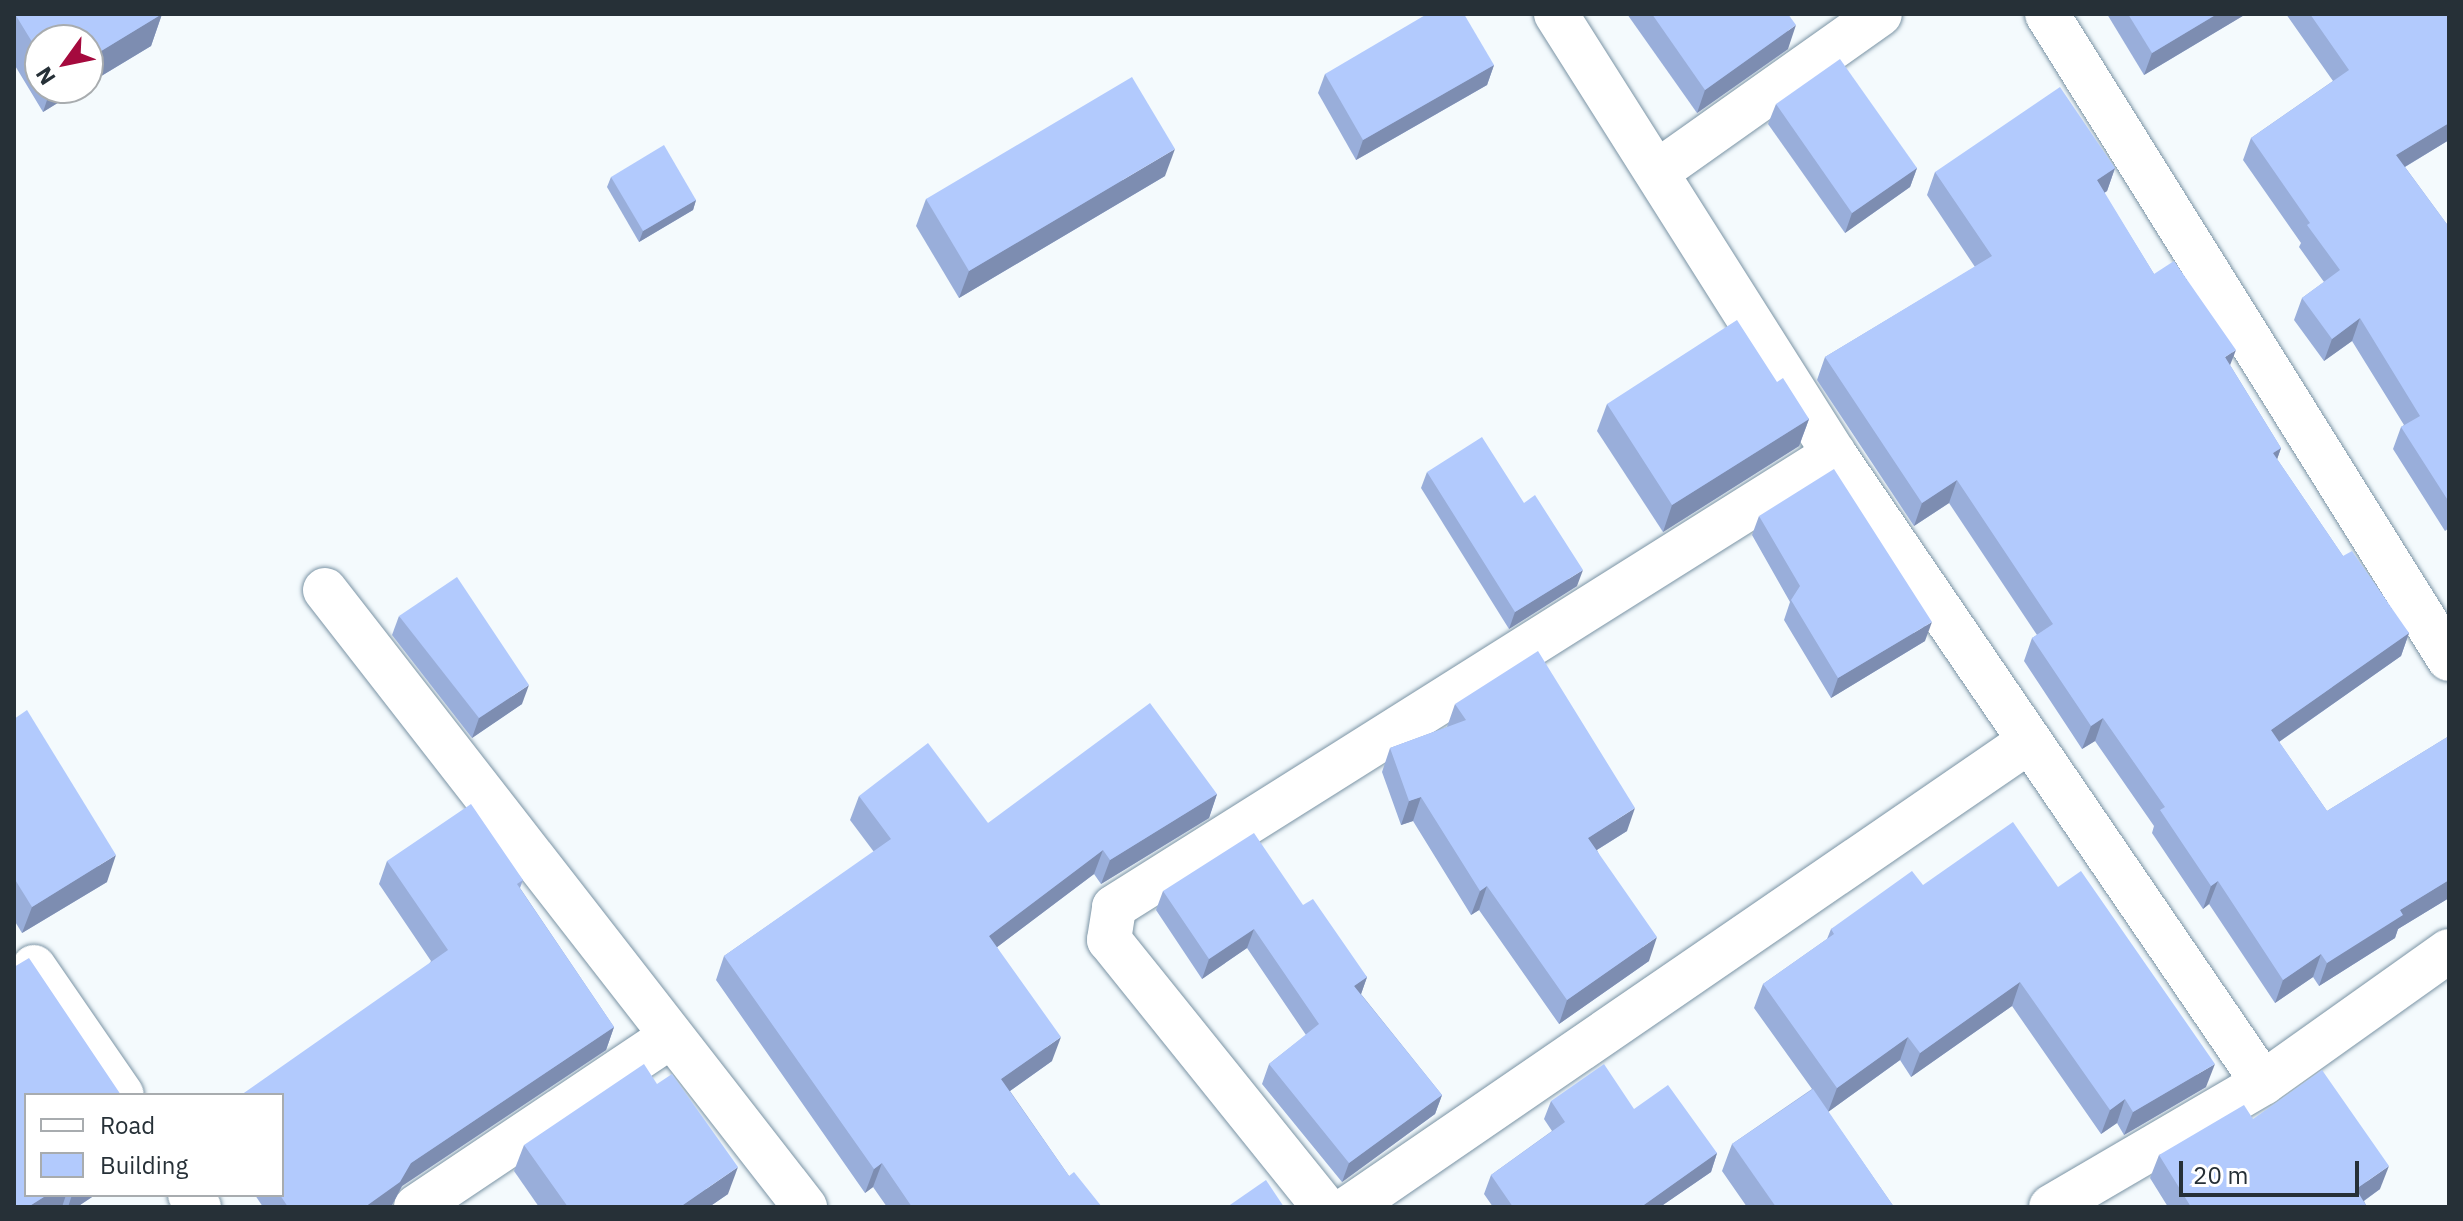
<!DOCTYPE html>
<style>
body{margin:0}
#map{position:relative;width:2463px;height:1221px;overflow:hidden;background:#f4fafd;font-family:"IBM Plex Sans",sans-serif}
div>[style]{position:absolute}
.roads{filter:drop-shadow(0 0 2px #7b94a5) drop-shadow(0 0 2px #7b94a5)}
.street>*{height:44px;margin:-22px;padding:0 22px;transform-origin:22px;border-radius:22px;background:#fff}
.wall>*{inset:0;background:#99aeda}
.shaded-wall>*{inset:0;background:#7d8db1}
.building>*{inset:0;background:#b2cafd}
span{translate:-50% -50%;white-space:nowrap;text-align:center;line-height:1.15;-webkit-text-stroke:7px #fff;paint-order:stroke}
.frame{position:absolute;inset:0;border:16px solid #263037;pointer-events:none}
.legend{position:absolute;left:24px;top:1093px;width:260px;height:104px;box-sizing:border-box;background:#fff;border:2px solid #a8acaf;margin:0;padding:10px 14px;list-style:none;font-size:24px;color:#263037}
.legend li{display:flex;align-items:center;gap:16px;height:40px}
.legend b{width:40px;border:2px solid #a8acaf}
.north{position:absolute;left:24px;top:24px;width:80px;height:80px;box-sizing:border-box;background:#fff;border:2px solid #a8acaf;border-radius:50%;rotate:237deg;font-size:22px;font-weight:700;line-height:32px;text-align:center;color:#263037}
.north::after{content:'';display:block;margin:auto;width:28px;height:36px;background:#a50a3e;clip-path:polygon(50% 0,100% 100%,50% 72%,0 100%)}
.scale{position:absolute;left:2179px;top:1161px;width:180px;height:36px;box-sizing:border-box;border:4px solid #263037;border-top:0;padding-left:10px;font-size:24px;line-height:28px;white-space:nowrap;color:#263037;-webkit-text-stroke:6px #fff;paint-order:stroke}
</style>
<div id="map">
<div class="roads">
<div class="street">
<i style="left:1556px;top:14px;width:520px;rotate:57.71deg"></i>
<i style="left:1834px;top:454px;width:761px;rotate:55.7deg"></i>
<i style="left:2047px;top:14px;width:760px;rotate:58.07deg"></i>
<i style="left:1657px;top:172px;width:273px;rotate:-35.3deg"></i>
<i style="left:325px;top:590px;width:782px;rotate:52.12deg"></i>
<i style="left:34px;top:967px;width:155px;rotate:55.5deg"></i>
<i style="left:190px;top:1195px;width:15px;rotate:53deg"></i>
<i style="left:416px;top:1207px;width:306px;rotate:-33.8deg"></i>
<i style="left:1324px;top:1207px;width:343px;rotate:-128.8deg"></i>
<i style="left:1109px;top:940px;width:33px;rotate:-81deg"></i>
<i style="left:1114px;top:907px;width:851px;rotate:-32.18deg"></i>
<i style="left:1350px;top:1207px;width:822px;rotate:-34.44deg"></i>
<i style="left:2051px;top:1207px;width:246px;rotate:-30.3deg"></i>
<i style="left:2263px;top:1083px;width:228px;rotate:-35.4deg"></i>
</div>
</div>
<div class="wall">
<i style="clip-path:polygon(14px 14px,162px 14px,151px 46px,88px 84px,88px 40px,40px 40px,40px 88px,82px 88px,43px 112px,14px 64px)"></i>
<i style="clip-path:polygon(1627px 14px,1788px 14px,1788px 49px,1697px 113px)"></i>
<i style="clip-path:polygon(2107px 14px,2246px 14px,2144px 75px)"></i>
<i style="clip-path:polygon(2286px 14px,2449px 14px,2449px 140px,2405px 167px,2449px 227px,2449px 528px,2445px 531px,2393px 449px,2401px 427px,2404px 425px,2352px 341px,2324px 361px,2294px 320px,2302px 298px,2324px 282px,2299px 247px,2301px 243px,2243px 160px,2251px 138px,2333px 81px)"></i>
<i style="clip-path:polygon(1494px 65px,1487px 85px,1356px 160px,1318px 93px,1325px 74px)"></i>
<i style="clip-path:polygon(1776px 104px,1917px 168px,1910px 187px,1845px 233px,1768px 124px)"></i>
<i style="clip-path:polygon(2115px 168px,2107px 191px,2104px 193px,2154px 274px,2230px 365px,2281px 448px,2277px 459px,2343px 556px,2409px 633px,2401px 656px,2279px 742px,2327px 811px,2449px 736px,2449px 898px,2398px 929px,2395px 938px,2319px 986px,2313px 977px,2275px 1003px,2209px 904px,2203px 909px,2152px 833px,2154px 826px,2095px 741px,2082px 749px,2024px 661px,2032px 638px,2037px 635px,1949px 503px,1914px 526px,1817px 380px,1825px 357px,1975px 267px,1927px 195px,1935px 172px)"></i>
<i style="clip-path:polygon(1165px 176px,959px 298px,916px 226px,926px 199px)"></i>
<i style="clip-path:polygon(611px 177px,696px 200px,693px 210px,639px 242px,607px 187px)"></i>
<i style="clip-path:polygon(1777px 382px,1809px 419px,1799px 446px,1663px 532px,1597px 431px,1607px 404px)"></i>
<i style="clip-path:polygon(1427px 472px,1577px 586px,1509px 629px,1421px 488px)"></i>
<i style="clip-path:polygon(1759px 516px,1925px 641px,1831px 698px,1784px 620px,1790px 602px,1752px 535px)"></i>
<i style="clip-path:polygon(399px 616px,522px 704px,472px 738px,392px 635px)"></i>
<i style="clip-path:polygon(1455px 704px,1627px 831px,1597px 850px,1649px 961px,1559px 1024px,1479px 910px,1471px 915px,1413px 821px,1401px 825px,1382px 772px,1390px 748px,1447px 727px)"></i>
<i style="clip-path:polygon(14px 719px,107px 882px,22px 933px,14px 920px)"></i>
<i style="clip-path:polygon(1217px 794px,1209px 818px,1101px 884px,1094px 874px,997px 947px,1052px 1061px,1010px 1091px,1069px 1176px,1102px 1207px,887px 1207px,873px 1187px,865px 1193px,716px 980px,724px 956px,874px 852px,850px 820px,859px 796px,988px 823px)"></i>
<i style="clip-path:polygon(387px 861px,523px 880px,520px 888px,614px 1027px,606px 1050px,402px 1186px,392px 1205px,389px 1207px,263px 1207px,255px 1195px,282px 1195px,431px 961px,379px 884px)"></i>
<i style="clip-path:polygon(1923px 885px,2058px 887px,2206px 1087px,2124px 1135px,2117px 1123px,2101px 1134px,2012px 1006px,1911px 1077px,1900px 1060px,1828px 1112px,1894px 1207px,1747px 1207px,1722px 1171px,1732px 1144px,1812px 1089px,1754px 1008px,1763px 984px,1827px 939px,1831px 929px)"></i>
<i style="clip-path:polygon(1163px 891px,1303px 905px,1367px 977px,1361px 994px,1442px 1095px,1435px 1114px,1342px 1182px,1262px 1084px,1269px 1064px,1306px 1035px,1247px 948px,1202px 979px,1156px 910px)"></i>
<i style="clip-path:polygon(1551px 1101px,1634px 1109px,1717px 1153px,1711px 1172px,1660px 1207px,1493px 1207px,1484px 1194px,1491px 1175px,1552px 1131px,1544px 1119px)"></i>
<i style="clip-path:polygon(2253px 1119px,2380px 1189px,2364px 1201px,2367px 1207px,2168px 1207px,2150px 1178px,2159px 1155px)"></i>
<i style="clip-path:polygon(524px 1145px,728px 1194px,709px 1207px,539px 1207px,514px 1171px)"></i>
<i style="clip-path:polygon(26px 1195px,95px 1195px,77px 1207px,14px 1207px)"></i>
</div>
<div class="shaded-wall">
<i style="clip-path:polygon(162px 14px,151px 46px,88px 84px,88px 59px)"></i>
<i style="clip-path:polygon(2217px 14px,2246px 14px,2144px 75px,2152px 53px)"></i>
<i style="clip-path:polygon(1796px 25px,1788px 49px,1697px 113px,1705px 90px)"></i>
<i style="clip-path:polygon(1494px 65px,1487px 85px,1356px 160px,1363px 140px)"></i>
<i style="clip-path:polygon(51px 88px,82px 88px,43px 112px)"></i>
<i style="clip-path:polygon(2449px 123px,2449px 140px,2388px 177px,2396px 155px)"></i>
<i style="clip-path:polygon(1175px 149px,1165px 176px,959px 298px,969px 271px)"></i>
<i style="clip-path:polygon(1917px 168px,1910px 187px,1845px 233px,1852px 213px)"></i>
<i style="clip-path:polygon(2115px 168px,2107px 191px,2089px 203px,2097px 180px)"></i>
<i style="clip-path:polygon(696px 200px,693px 210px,639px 242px,643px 231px)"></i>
<i style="clip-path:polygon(2360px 318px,2352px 341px,2324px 361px,2332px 339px)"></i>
<i style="clip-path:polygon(2236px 350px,2227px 373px,2225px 357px)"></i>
<i style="clip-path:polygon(1809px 419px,1799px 446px,1663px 532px,1672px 505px)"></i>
<i style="clip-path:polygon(2281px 448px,2273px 471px,2273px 453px)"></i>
<i style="clip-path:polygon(1957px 480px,1949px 503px,1914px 526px,1922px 503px)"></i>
<i style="clip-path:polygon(1583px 570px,1577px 586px,1509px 629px,1515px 612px)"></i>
<i style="clip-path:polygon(1932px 622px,1925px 641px,1831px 698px,1838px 678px)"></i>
<i style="clip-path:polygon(2409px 633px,2401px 656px,2263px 753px,2271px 730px)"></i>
<i style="clip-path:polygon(529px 685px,522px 704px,472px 738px,479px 718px)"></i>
<i style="clip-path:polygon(2103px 718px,2095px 741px,2082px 749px,2091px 726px)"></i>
<i style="clip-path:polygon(1217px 794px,1209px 818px,1101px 884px,1110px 860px)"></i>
<i style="clip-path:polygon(1421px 797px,1413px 821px,1401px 825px,1409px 801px)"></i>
<i style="clip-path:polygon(1635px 808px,1627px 831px,1579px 861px,1588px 838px)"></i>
<i style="clip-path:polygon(1103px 850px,1094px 874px,980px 960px,989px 936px)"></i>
<i style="clip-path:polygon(116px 855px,107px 882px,22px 933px,32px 907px)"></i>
<i style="clip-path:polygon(2449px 880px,2449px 898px,2398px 929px,2395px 938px,2319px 986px,2327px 963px,2400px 910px)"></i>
<i style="clip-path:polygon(2218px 881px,2209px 904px,2203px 909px,2211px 886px)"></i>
<i style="clip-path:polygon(1487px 886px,1479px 910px,1471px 915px,1480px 891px)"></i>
<i style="clip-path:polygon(1254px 929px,1247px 948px,1202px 979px,1209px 959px)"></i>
<i style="clip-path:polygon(1657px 937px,1649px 961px,1559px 1024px,1567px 1000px)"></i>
<i style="clip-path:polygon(2321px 954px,2313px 977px,2275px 1003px,2283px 980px)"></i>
<i style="clip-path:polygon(1367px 977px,1360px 997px,1354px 986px)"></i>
<i style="clip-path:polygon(2020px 982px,2012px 1006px,1911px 1077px,1920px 1053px)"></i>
<i style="clip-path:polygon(614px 1027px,606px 1050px,402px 1186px,392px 1205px,389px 1207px,365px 1207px,411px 1163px)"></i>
<i style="clip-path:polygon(1061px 1037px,1052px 1061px,993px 1103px,1001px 1079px)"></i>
<i style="clip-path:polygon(1908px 1037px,1900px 1060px,1828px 1112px,1837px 1088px)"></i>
<i style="clip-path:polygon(2215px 1064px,2206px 1087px,2124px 1135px,2133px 1112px)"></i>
<i style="clip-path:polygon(1442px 1095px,1435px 1114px,1342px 1182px,1349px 1163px)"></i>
<i style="clip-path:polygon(2125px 1099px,2117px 1123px,2101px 1134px,2110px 1110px)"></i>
<i style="clip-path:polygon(1717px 1153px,1711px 1172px,1660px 1207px,1641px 1207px)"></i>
<i style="clip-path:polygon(882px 1163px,873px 1187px,865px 1193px,874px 1169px)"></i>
<i style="clip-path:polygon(2389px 1166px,2380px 1189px,2355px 1207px,2356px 1189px)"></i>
<i style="clip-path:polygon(738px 1167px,728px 1194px,709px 1207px,680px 1207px)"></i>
<i style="clip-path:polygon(47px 1195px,66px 1195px,62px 1207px,28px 1207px)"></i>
<i style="clip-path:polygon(72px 1195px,95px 1195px,77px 1207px,68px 1207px)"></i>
</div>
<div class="building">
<i style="clip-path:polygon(15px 14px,162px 14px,88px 59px,88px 40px,40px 40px,40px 55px)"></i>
<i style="clip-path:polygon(1427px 14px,1464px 14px,1494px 65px,1363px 140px,1325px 74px)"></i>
<i style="clip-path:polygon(1652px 14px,1788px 14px,1796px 25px,1705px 90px)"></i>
<i style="clip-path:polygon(2128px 14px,2217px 14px,2152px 53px)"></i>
<i style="clip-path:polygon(2310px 14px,2449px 14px,2449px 123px,2396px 155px,2449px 227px,2449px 502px,2401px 427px,2420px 416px,2360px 318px,2332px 339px,2302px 298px,2340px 270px,2307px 225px,2310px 223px,2251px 138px,2349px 70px)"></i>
<i style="clip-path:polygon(1840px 59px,1917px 168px,1852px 213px,1776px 104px)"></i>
<i style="clip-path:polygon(1132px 77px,1175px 149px,969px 271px,926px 199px)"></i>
<i style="clip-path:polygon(2060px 87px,2115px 168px,2097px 180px,2154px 274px,2174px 261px,2236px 350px,2225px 357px,2281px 448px,2273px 453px,2343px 556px,2352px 551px,2409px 633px,2271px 730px,2327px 811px,2449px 736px,2449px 880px,2400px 910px,2403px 915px,2327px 963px,2321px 954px,2283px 980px,2218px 881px,2211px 886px,2160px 810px,2165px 807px,2103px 718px,2091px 726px,2032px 638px,2053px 624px,1957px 480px,1922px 503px,1825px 357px,1992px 256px,1935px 172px)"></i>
<i style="clip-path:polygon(664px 145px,696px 200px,643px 231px,611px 177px)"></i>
<i style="clip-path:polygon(1737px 320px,1777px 382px,1783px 378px,1809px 419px,1672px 505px,1607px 404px)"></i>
<i style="clip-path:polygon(1482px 437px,1524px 503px,1535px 495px,1583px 570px,1515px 612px,1427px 472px)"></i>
<i style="clip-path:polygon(1834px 469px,1932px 622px,1838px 678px,1791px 600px,1800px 586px,1759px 516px)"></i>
<i style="clip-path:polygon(457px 577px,529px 685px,479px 718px,399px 616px)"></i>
<i style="clip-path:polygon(1538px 651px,1635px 808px,1588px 838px,1657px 937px,1567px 1000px,1487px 886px,1480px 891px,1421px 797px,1409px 801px,1390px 748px,1466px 720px,1455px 704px)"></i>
<i style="clip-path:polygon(1150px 703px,1217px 794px,1110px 860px,1103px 850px,989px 936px,1061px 1037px,1001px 1079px,1069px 1176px,1074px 1172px,1102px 1207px,912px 1207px,882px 1163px,874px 1169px,724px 956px,891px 839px,859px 796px,928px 743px,988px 823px)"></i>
<i style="clip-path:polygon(27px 710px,116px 855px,32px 907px,14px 878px,14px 719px)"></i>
<i style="clip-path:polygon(471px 804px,523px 880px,517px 884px,614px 1027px,411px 1163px,400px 1182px,365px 1207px,288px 1207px,280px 1195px,282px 1195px,282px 1095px,241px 1095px,448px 950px,387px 861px)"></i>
<i style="clip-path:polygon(2013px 822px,2058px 887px,2081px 871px,2215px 1064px,2133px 1112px,2125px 1099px,2110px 1110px,2020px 982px,1920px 1053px,1908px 1037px,1837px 1088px,1763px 984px,1834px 934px,1831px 929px,1912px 871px,1923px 885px)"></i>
<i style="clip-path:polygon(1254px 833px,1303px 905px,1313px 899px,1367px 977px,1354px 986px,1442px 1095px,1349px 1163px,1269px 1064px,1319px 1024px,1254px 929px,1209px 959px,1163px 891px)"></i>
<i style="clip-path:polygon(29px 958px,121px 1095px,26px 1095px,26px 1195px,47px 1195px,28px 1207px,14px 1207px,14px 967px)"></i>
<i style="clip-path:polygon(644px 1064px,657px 1084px,672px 1074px,738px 1167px,680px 1207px,568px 1207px,524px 1145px)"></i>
<i style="clip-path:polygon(1604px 1064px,1634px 1109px,1668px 1085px,1717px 1153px,1641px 1207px,1513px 1207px,1491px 1175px,1565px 1122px,1551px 1101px)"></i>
<i style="clip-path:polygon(2322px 1070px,2389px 1166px,2356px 1189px,2367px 1207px,2191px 1207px,2159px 1155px,2244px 1105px,2253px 1119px)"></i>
<i style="clip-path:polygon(1813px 1089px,1894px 1207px,1776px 1207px,1732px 1144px)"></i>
<i style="clip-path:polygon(1266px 1180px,1284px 1207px,1227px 1207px)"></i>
</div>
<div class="frame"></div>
<ul class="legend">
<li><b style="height:10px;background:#fff"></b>Road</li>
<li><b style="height:22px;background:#b2cafd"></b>Building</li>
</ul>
<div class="north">N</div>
<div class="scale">20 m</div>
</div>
